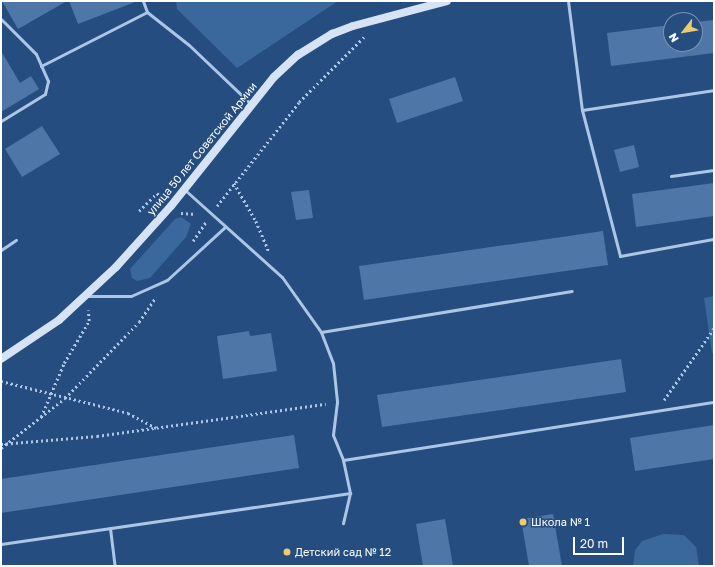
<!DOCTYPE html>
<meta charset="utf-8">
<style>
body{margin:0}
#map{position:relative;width:715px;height:567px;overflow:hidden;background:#264d7f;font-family:"Golos Text",sans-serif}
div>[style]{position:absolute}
.green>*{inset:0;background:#3a679c}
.building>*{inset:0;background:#4e77a7}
.path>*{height:2.5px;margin-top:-1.25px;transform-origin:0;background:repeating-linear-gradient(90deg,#acc6e6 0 2px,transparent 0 5px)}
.lane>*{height:3px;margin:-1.5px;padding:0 1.5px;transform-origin:1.5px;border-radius:1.5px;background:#acc6e6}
.secondary>*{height:8px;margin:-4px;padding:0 4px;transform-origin:4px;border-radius:4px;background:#d5e3f5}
.dots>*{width:11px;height:11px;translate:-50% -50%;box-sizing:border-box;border:2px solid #264d7f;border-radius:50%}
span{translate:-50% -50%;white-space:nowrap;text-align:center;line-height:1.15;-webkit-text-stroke:3px #264d7f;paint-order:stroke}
.street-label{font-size:11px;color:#fff}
.poi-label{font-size:11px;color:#fff}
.left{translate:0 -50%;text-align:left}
.frame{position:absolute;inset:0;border:2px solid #fff;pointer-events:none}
.north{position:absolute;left:663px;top:12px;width:40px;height:40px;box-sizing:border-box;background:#264d7f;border:1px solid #7d94b2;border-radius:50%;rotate:239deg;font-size:11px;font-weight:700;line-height:16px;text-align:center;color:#fff}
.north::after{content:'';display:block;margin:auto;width:14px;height:18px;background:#eeca71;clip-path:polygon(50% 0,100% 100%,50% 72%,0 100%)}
.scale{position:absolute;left:573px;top:537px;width:51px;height:18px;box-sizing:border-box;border:2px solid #fff;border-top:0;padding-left:5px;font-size:12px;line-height:14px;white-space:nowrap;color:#fff;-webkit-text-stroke:3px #264d7f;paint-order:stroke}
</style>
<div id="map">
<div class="green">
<i style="clip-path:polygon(176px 1px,338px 1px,237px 68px,177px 9px)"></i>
<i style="clip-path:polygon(181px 217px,191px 224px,186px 237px,150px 278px,137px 281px,132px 278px,130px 269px,175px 219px)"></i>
<i style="clip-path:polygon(714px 296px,714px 353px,712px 353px,704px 298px)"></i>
<i style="clip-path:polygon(663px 534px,684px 535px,696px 547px,699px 566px,633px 566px,635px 550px,642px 541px)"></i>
</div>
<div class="building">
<i style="clip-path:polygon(2px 1px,67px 1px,18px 29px)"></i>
<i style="clip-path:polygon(69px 1px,135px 1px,135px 2px,78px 24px)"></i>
<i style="clip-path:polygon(714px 20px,714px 53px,611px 66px,607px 33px,671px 25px,671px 44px,695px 44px,695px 22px)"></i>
<i style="clip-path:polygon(1px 51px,20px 83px,31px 76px,39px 89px,1px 112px)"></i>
<i style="clip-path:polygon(455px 77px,463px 101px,397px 123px,389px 99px)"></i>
<i style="clip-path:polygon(42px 126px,60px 154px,22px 177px,5px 149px)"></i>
<i style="clip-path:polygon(634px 145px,639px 167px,620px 172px,614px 150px)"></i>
<i style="clip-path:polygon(714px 183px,714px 216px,636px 227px,632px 194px)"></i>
<i style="clip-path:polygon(309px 190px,313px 218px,296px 220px,291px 192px)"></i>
<i style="clip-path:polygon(603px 231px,608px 265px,364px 300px,359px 266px)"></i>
<i style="clip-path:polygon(249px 331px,250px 336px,271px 333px,277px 371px,223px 379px,217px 336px)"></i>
<i style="clip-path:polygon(621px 359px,626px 392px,382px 427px,377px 395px)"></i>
<i style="clip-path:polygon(714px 425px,714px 459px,635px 471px,630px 438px)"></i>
<i style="clip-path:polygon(294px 435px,299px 468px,1px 513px,1px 479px)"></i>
<i style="clip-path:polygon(553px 514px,562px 566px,529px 566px,521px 519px)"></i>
<i style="clip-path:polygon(445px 519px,453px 566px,423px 566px,416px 524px)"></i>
</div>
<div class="path">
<i style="left:234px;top:183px;width:44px;rotate:59.9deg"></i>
<i style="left:256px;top:221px;width:33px;rotate:67deg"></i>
<i style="left:217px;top:206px;width:132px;rotate:-51.7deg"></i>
<i style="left:299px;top:102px;width:93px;rotate:-45deg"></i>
<i style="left:139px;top:211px;width:25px;rotate:-45deg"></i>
<i style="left:157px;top:193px;width:7px;rotate:45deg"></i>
<i style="left:181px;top:213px;width:15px;rotate:4deg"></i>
<i style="left:193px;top:241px;width:23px;rotate:-56deg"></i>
<i style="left:1px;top:381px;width:131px;rotate:14.1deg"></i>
<i style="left:128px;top:413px;width:32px;rotate:28deg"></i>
<i style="left:664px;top:400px;width:88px;rotate:-55.2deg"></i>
<i style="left:41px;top:417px;width:59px;rotate:-66.9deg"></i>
<i style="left:64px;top:363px;width:49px;rotate:-59.2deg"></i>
<i style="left:89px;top:321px;width:11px;rotate:-95deg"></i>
<i style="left:1px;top:444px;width:96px;rotate:-4.8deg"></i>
<i style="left:97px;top:436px;width:231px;rotate:-8deg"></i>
<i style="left:1px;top:448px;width:81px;rotate:-38deg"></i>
<i style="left:65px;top:398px;width:106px;rotate:-45.8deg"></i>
<i style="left:139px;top:322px;width:30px;rotate:-56deg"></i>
</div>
<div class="lane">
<i style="left:143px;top:1px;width:12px;rotate:70deg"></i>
<i style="left:147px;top:12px;width:53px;rotate:38.2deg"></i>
<i style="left:189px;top:45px;width:86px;rotate:43.6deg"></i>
<i style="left:568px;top:1px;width:110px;rotate:82.7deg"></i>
<i style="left:582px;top:110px;width:134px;rotate:-8.6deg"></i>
<i style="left:1px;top:19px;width:49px;rotate:45deg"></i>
<i style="left:36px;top:54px;width:30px;rotate:66deg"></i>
<i style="left:48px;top:81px;width:13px;rotate:103deg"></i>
<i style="left:45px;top:94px;width:52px;rotate:148.5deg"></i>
<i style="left:41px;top:66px;width:119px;rotate:-27deg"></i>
<i style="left:582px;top:110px;width:151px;rotate:75.4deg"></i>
<i style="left:620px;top:256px;width:96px;rotate:-10.3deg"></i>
<i style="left:671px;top:176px;width:43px;rotate:-7.9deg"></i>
<i style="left:185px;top:190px;width:130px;rotate:41.9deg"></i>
<i style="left:282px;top:277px;width:67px;rotate:54.7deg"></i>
<i style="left:321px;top:332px;width:33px;rotate:69deg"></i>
<i style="left:333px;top:363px;width:39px;rotate:84deg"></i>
<i style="left:337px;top:402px;width:33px;rotate:97deg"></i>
<i style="left:333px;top:435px;width:27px;rotate:68deg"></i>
<i style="left:343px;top:460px;width:34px;rotate:78deg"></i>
<i style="left:350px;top:493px;width:31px;rotate:103deg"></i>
<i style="left:1px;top:250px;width:18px;rotate:-34deg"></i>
<i style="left:86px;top:296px;width:45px"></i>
<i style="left:131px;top:296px;width:39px;rotate:-24deg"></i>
<i style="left:167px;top:280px;width:79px;rotate:-42.4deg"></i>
<i style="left:321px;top:332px;width:254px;rotate:-9.3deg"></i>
<i style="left:343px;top:460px;width:376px;rotate:-8.9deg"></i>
<i style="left:110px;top:528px;width:38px;rotate:83deg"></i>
<i style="left:1px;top:544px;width:353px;rotate:-8.3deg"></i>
</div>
<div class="secondary">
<i style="left:1px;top:359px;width:70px;rotate:-33.9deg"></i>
<i style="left:59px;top:320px;width:78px;rotate:-42.9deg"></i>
<i style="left:116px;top:267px;width:82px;rotate:-48deg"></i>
<i style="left:171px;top:206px;width:165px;rotate:-51.4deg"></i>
<i style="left:274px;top:77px;width:33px;rotate:-43deg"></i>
<i style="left:298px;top:55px;width:40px;rotate:-32deg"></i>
<i style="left:332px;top:34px;width:22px;rotate:-21deg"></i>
<i style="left:353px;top:26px;width:97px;rotate:-14.9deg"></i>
</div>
<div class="dots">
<i style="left:523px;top:522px;background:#eeca71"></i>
<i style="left:287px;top:552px;background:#eeca71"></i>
</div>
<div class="street-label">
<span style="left:202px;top:149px;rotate:-51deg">улица 50 лет Советской Армии</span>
</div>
<div class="poi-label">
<span class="left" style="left:531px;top:522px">Школа № 1</span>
<span class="left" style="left:295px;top:552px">Детский сад № 12</span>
</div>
<div class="frame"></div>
<div class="north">N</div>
<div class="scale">20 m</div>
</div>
